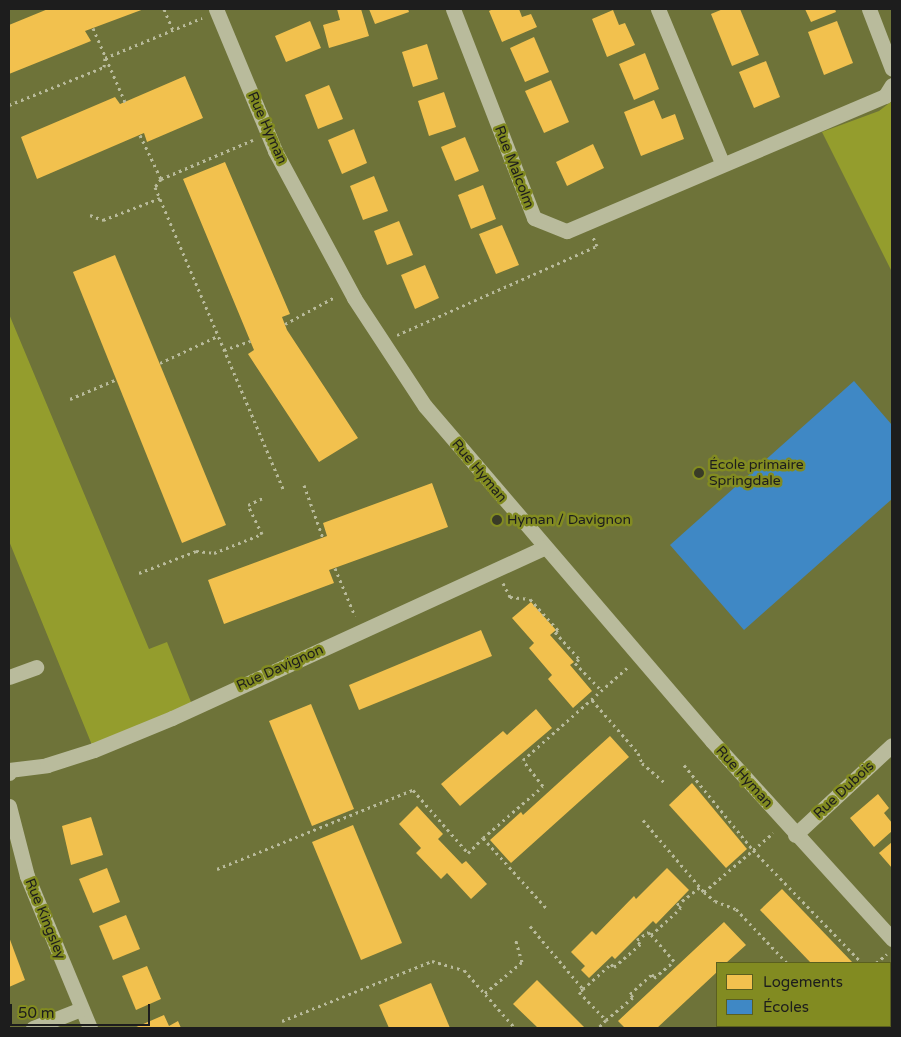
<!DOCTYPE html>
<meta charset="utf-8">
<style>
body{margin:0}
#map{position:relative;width:901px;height:1037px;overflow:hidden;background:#6e7339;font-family:"Varela Round",sans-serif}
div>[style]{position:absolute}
.green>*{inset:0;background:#949d2d}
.homes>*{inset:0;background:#f2c14e}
.schools>*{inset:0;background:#3f88c5}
.path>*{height:3px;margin-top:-1.5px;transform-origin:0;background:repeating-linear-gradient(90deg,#b9bb9c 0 2.5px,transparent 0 6.5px)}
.street>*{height:15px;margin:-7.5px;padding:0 7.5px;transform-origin:7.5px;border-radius:7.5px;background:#b9bb9c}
.dots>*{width:14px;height:14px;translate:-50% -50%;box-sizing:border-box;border:2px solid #828b21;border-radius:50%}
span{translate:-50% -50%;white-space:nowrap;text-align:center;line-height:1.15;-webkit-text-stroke:5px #828b21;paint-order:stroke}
.street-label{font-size:14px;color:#1d1d1d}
.poi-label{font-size:14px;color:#1d1d1d}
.left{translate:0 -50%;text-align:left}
.frame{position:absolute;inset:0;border:10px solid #1d1d1d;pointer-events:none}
.legend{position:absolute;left:716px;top:962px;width:175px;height:65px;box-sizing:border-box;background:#828b21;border:1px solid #5a5f1f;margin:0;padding:6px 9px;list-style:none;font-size:15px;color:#1d1d1d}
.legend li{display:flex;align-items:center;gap:10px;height:25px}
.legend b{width:25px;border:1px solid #5a5f1f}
.scale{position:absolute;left:10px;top:1004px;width:140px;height:22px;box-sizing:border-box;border:2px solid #1d1d1d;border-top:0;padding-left:6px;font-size:15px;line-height:18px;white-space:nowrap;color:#1d1d1d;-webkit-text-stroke:4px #828b21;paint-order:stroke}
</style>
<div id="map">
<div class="green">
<i style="clip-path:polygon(892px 101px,892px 272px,822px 132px,879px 111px)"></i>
<i style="clip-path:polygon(9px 314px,149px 649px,167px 642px,193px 707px,94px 750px,9px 541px)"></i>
</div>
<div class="homes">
<i style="clip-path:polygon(48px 9px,144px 9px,85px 31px,91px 41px,9px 74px,9px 25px)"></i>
<i style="clip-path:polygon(337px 9px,361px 9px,369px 36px,329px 48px,323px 25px,340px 20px)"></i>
<i style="clip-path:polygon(369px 9px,408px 9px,409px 12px,375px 24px)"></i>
<i style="clip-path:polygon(493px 9px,519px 9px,522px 17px,531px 14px,537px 27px,502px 42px,489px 11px)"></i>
<i style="clip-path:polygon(723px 9px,740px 9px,759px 55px,732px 66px,711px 14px)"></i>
<i style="clip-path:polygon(805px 9px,835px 9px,836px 12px,811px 22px)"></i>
<i style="clip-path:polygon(613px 10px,619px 25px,625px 23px,635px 45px,607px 57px,592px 19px)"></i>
<i style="clip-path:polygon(310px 21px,321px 48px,286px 62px,275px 36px)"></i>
<i style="clip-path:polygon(837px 21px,853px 63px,824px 75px,808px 32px)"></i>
<i style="clip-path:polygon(534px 37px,549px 72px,525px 82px,510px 48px)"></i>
<i style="clip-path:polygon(427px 44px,438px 79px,413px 87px,402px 52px)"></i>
<i style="clip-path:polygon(645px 53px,659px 89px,634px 100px,619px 64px)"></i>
<i style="clip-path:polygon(766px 61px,780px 97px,754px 108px,739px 72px)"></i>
<i style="clip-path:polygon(185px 76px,203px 118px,147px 142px,144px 133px,37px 179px,21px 137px,115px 97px,120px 104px)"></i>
<i style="clip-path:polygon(551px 80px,569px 122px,544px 133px,525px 91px)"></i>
<i style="clip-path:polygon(329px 85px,343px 119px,318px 129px,305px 95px)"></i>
<i style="clip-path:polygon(444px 92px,456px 127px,429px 136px,418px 101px)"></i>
<i style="clip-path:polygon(654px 100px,662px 119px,675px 114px,684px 139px,641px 156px,624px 112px)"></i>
<i style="clip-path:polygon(354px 129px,367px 163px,342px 174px,328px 140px)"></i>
<i style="clip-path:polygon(465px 137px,479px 171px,455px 181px,441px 147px)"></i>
<i style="clip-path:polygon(593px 144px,604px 168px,567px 186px,556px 162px)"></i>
<i style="clip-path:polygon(225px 162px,290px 314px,282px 317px,287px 330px,358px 438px,319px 462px,248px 354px,254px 350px,183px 179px)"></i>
<i style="clip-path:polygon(374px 176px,388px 211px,363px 220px,350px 186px)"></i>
<i style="clip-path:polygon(483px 185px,496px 219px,471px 229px,458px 195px)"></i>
<i style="clip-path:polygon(399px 221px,413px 255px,387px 265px,374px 231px)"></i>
<i style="clip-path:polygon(502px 225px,519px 265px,496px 274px,479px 234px)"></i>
<i style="clip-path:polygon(115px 255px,226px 525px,182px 543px,73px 272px)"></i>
<i style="clip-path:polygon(425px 265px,439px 298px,415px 309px,401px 275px)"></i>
<i style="clip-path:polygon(432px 483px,448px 527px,329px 570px,334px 583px,224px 624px,208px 580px,327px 536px,323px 523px)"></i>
<i style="clip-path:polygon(531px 602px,556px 630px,550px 635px,574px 662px,570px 665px,592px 691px,573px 708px,548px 679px,552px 675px,529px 648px,534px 643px,512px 618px)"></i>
<i style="clip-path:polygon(481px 630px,492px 656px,359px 710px,349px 685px)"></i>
<i style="clip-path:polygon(311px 704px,354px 809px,312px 826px,269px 721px)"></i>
<i style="clip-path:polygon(536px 709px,552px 728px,460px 806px,441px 784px,503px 731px,507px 735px)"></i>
<i style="clip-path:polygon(610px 736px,629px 757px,511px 863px,490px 840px,521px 812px,523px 815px)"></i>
<i style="clip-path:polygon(692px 783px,747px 849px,726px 868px,669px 805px)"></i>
<i style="clip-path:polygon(878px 794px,889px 808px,884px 813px,892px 823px,892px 831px,874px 847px,850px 818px)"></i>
<i style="clip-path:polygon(417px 806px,443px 834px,438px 839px,462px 864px,466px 861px,487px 884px,471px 899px,447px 873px,441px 879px,416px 853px,421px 848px,399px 824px)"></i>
<i style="clip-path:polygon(91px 817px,103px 855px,71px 865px,62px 826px)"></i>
<i style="clip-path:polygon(353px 825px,402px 943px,361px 960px,312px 842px)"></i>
<i style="clip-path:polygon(892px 842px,892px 868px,879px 853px)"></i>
<i style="clip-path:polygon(107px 868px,120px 902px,93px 913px,79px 879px)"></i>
<i style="clip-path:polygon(667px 868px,689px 890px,656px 924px,653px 921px,615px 959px,612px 956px,589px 978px,581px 970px,585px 966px,571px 952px,592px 931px,596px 935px,634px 896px,636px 899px)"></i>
<i style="clip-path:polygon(782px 889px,853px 963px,811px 963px,760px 910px)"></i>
<i style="clip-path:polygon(126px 915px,140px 949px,113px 960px,99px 926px)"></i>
<i style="clip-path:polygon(724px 922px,746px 945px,726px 963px,717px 963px,717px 972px,657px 1028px,625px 1028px,618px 1021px)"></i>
<i style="clip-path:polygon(9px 937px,25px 980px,9px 987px)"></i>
<i style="clip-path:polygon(147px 966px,161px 999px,136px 1010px,122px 976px)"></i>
<i style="clip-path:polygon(537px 980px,585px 1028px,538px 1028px,513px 1004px)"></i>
<i style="clip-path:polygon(431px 983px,450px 1028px,389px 1028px,379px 1005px)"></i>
<i style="clip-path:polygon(164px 1015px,169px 1026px,178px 1021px,181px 1028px,134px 1028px)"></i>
<i style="clip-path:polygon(812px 1026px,839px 1026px,841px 1028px,810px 1028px)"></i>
</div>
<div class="schools">
<i style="clip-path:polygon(854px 381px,892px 425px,892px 499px,744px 630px,670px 545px)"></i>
</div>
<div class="path">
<i style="left:164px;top:9px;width:23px;rotate:67deg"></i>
<i style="left:93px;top:28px;width:81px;rotate:66.6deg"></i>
<i style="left:9px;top:105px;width:102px;rotate:-21.8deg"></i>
<i style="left:104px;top:67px;width:9px;rotate:-84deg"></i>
<i style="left:105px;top:58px;width:105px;rotate:-22.4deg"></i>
<i style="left:140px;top:135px;width:49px;rotate:64.5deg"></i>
<i style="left:161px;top:179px;width:10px;rotate:127deg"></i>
<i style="left:155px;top:187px;width:330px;rotate:67deg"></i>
<i style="left:161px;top:179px;width:100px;rotate:-23deg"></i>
<i style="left:90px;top:215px;width:14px;rotate:21deg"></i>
<i style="left:103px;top:220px;width:61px;rotate:-21.1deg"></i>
<i style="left:285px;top:324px;width:57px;rotate:-28.4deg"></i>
<i style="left:397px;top:335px;width:219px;rotate:-24deg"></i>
<i style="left:597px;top:246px;width:10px;rotate:-114deg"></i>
<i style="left:224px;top:350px;width:28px;rotate:-19deg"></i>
<i style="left:160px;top:363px;width:64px;rotate:-25deg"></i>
<i style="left:70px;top:399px;width:49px;rotate:-22.9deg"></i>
<i style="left:304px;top:485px;width:56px;rotate:70.3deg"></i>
<i style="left:335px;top:568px;width:52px;rotate:67.4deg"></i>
<i style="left:139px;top:573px;width:61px;rotate:-21.1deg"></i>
<i style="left:196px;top:551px;width:18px;rotate:6deg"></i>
<i style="left:214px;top:553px;width:52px;rotate:-21.6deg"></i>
<i style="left:262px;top:534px;width:32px;rotate:-116deg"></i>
<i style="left:248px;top:505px;width:19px;rotate:-25deg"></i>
<i style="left:503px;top:583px;width:16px;rotate:63deg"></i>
<i style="left:510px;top:597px;width:20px;rotate:6deg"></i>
<i style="left:530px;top:599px;width:42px;rotate:47.9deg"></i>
<i style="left:558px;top:630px;width:4px;rotate:146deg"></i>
<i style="left:555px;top:632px;width:36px;rotate:48deg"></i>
<i style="left:579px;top:659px;width:6px;rotate:135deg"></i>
<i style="left:575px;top:663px;width:39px;rotate:46deg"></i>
<i style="left:592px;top:700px;width:70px;rotate:49deg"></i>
<i style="left:638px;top:753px;width:11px;rotate:68deg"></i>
<i style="left:642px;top:763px;width:30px;rotate:41deg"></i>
<i style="left:684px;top:765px;width:109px;rotate:50.9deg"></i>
<i style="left:753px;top:850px;width:157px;rotate:46deg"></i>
<i style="left:643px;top:820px;width:94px;rotate:49.7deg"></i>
<i style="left:704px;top:892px;width:14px;rotate:39deg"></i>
<i style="left:715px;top:901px;width:22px;rotate:21deg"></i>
<i style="left:736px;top:909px;width:74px;rotate:46.6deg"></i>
<i style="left:483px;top:838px;width:79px;rotate:-40.9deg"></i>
<i style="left:543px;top:786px;width:33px;rotate:-128deg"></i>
<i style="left:523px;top:760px;width:140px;rotate:-41.5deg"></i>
<i style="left:217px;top:869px;width:211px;rotate:-22deg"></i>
<i style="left:413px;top:790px;width:84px;rotate:48.9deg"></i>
<i style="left:468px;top:853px;width:21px;rotate:-45deg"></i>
<i style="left:483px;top:838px;width:97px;rotate:47.9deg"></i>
<i style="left:704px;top:892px;width:91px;rotate:-40.5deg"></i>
<i style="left:530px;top:926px;width:82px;rotate:49.9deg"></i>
<i style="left:583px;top:989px;width:5px;rotate:143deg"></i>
<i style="left:579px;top:992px;width:39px;rotate:46deg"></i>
<i style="left:606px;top:1020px;width:11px;rotate:135deg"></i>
<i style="left:876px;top:963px;width:14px;rotate:-39deg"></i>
<i style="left:583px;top:989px;width:38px;rotate:-42deg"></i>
<i style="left:611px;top:964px;width:4px;rotate:45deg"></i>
<i style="left:614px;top:967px;width:35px;rotate:-41deg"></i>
<i style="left:640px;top:944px;width:5px;rotate:-127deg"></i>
<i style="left:637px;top:940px;width:14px;rotate:-36deg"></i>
<i style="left:648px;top:932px;width:4px;rotate:45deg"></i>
<i style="left:651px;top:935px;width:40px;rotate:-42deg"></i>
<i style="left:681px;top:908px;width:5px;rotate:-143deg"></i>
<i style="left:677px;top:905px;width:29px;rotate:-38deg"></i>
<i style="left:485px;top:993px;width:48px;rotate:-40deg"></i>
<i style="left:522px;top:962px;width:25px;rotate:-106deg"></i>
<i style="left:606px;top:1020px;width:35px;rotate:-40deg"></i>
<i style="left:633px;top:997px;width:4px;rotate:-135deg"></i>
<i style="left:630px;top:994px;width:30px;rotate:-42deg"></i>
<i style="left:652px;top:974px;width:4px;rotate:63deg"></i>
<i style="left:654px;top:978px;width:26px;rotate:-40deg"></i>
<i style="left:674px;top:961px;width:35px;rotate:-131deg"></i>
<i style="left:282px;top:1021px;width:162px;rotate:-21.8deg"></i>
<i style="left:432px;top:961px;width:33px;rotate:16deg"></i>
<i style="left:464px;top:970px;width:77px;rotate:48.7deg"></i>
<i style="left:854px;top:1026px;width:3px;rotate:45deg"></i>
</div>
<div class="street">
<i style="left:216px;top:9px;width:154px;rotate:67.4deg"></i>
<i style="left:275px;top:151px;width:167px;rotate:61.7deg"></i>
<i style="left:354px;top:298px;width:129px;rotate:56.7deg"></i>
<i style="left:425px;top:406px;width:441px;rotate:49.4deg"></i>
<i style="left:712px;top:741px;width:268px;rotate:47.7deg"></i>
<i style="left:453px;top:9px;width:224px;rotate:68.8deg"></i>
<i style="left:534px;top:218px;width:35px;rotate:22deg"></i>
<i style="left:567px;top:231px;width:345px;rotate:-23deg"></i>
<i style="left:885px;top:96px;width:13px;rotate:-58deg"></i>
<i style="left:658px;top:9px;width:167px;rotate:67.4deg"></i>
<i style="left:869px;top:9px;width:64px;rotate:69deg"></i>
<i style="left:9px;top:677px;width:29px;rotate:-20deg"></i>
<i style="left:9px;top:773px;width:3px;rotate:-90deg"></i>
<i style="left:9px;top:770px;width:38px;rotate:-7deg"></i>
<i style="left:47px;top:765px;width:49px;rotate:-17.7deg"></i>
<i style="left:94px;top:750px;width:84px;rotate:-22.3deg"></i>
<i style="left:172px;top:718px;width:410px;rotate:-24.6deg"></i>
<i style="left:9px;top:806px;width:72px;rotate:75.6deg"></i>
<i style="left:27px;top:876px;width:165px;rotate:67.5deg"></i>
<i style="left:795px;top:835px;width:132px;rotate:-42.9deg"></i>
<i style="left:33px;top:1028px;width:52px;rotate:-21.6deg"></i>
</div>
<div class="dots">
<i style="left:699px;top:473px;background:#393b27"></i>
<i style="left:497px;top:520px;background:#393b27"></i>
</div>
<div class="street-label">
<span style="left:267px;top:128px;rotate:66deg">Rue Hyman</span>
<span style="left:514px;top:167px;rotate:69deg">Rue Malcolm</span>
<span style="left:479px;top:471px;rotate:50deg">Rue Hyman</span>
<span style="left:280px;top:668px;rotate:-24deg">Rue Davignon</span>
<span style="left:744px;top:777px;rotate:48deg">Rue Hyman</span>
<span style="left:844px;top:790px;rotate:-43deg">Rue Dubois</span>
<span style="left:45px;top:919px;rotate:68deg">Rue Kingsley</span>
</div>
<div class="poi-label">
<span class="left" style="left:709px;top:473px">École primaire<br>Springdale</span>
<span class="left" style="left:507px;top:520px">Hyman / Davignon</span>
</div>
<div class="frame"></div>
<ul class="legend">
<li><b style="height:14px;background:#f2c14e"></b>Logements</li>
<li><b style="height:14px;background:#3f88c5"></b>Écoles</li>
</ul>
<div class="scale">50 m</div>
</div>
